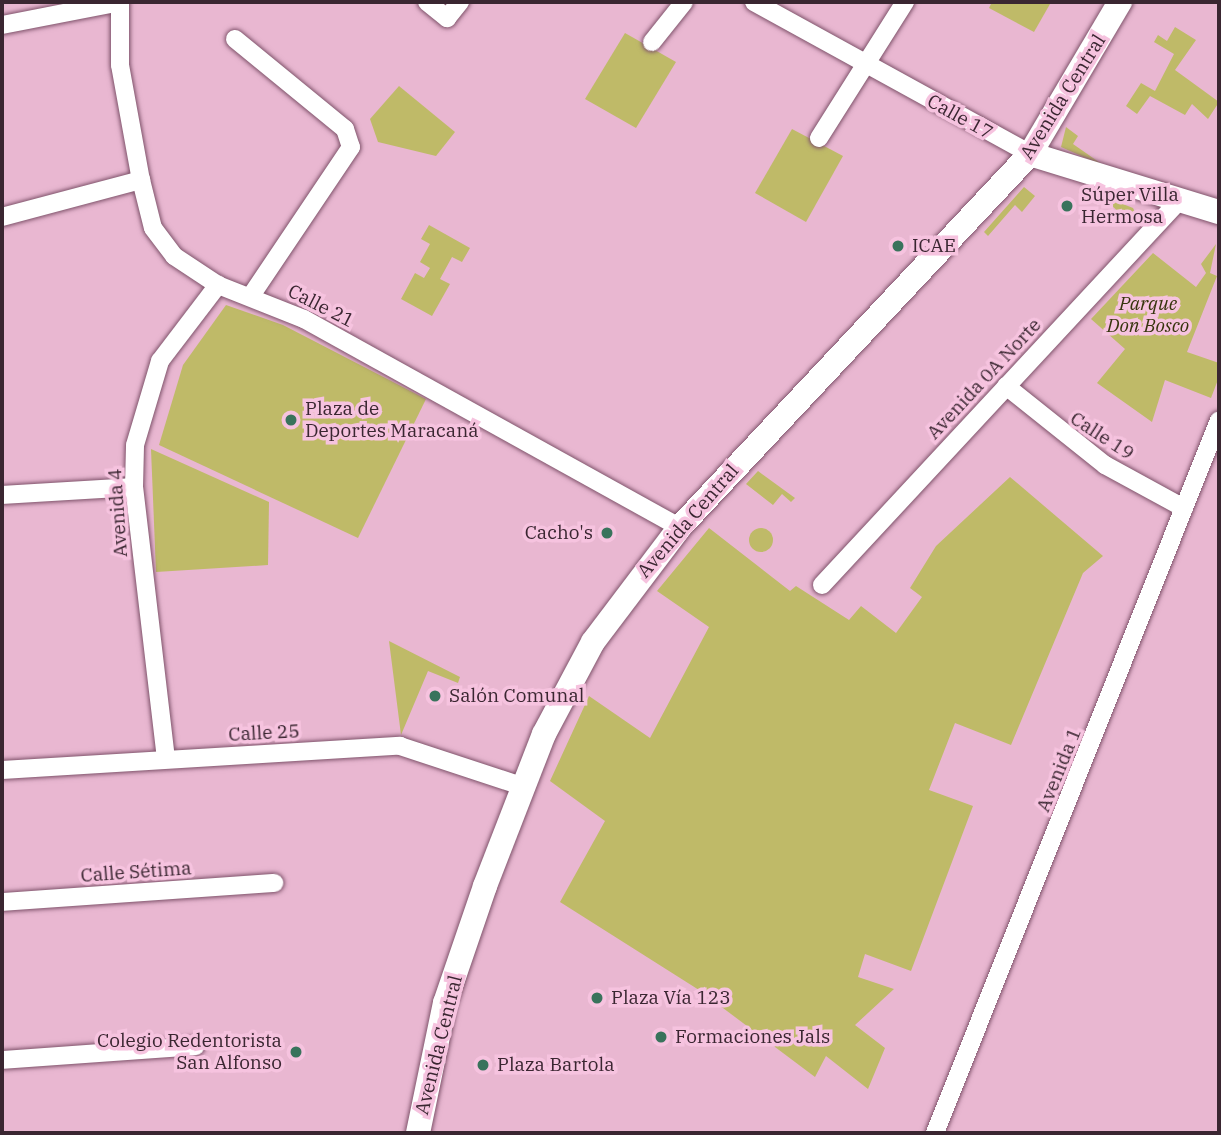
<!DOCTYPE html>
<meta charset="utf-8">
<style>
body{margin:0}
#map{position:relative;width:1221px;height:1135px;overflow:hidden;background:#e9b7d1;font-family:"IBM Plex Serif",serif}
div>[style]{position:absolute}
.green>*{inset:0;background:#bfba68}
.round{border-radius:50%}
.roads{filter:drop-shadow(0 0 2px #7f536b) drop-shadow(0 0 2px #7f536b)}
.street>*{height:18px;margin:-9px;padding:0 9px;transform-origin:9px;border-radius:9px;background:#fff}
.secondary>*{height:24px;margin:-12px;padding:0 12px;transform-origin:12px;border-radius:12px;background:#fff}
.dots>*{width:19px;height:19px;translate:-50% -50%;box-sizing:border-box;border:4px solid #f6c3df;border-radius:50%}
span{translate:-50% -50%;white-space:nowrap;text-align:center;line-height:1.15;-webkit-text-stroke:7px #f6c3df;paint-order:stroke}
.street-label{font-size:19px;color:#3a2631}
.poi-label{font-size:19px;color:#3a2631}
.left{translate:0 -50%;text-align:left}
.right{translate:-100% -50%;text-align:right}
.park-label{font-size:19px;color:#36340c;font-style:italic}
.frame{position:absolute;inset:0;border:4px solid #3a2631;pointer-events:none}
</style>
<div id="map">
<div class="green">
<i style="clip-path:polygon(992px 2px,1046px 2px,1050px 4px,1034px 32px,989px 8px)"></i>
<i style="clip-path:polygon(1175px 27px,1196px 40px,1175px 70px,1219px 102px,1208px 119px,1192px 104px,1185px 115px,1150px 96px,1137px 114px,1126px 106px,1141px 83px,1155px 91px,1174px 54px,1154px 42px,1158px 35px,1167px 41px)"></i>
<i style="clip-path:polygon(625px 33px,676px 62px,636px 128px,585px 99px)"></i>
<i style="clip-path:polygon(399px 86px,455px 132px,436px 156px,378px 142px,370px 119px)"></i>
<i style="clip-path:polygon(1066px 127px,1078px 136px,1073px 144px,1106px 167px,1061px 147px)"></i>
<i style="clip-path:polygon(792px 129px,843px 156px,806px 222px,755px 193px)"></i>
<i style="clip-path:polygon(1024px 187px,1035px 196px,1022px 212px,1015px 205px,988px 236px,984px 232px)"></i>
<i style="clip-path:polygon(1100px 195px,1133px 208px,1137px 216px,1132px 224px)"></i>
<i style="clip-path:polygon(429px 225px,470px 248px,462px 262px,452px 257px,440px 279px,450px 284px,432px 316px,401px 299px,415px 273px,424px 278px,430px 268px,420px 262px,430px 244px,421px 239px)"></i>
<i style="clip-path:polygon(1216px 244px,1210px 273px,1217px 276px,1187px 352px,1219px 363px,1219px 377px,1211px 398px,1165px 380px,1152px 422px,1097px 383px,1125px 349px,1091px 319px,1153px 253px,1196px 287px,1206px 273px,1201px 264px)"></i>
<i style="clip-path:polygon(226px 305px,283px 325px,426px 399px,358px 538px,159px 445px,183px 365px)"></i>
<i style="clip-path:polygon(151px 449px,269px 502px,268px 565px,156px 572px)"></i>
<i style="clip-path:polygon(758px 471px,795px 498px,791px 502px,782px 494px,773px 505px,746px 484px)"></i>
<i style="clip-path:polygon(1010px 477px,1103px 556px,1083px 573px,1011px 745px,955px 723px,929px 790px,973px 806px,911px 971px,865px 954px,858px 977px,894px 989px,855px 1025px,885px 1048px,868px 1089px,826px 1056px,815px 1077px,699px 990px,560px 902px,605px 821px,550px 781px,589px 696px,650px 738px,709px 627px,657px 591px,709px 528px,790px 591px,796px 586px,849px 620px,861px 606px,896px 633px,922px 597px,910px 588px,936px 546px)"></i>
<i class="round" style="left:749px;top:528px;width:24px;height:24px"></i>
<i style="clip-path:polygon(389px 641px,460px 677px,458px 683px,428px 671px,401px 735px)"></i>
</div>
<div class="roads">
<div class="street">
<i style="left:120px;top:2px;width:63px;rotate:90deg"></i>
<i style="left:120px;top:65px;width:117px;rotate:79.7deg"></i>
<i style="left:141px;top:180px;width:49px;rotate:76deg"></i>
<i style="left:153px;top:228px;width:35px;rotate:53deg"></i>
<i style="left:174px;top:256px;width:53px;rotate:33.4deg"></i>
<i style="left:218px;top:285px;width:92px;rotate:21.6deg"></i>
<i style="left:304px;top:319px;width:430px;rotate:29deg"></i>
<i style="left:427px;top:2px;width:26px;rotate:39deg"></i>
<i style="left:447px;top:18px;width:21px;rotate:-51deg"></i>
<i style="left:754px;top:2px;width:315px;rotate:28.8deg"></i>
<i style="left:2px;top:25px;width:120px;rotate:-11deg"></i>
<i style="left:235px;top:39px;width:142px;rotate:39.3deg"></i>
<i style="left:345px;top:129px;width:19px;rotate:72deg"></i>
<i style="left:351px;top:147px;width:179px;rotate:123.9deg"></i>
<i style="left:652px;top:42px;width:51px;rotate:-51.3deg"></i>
<i style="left:819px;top:138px;width:161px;rotate:-57.7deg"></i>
<i style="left:2px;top:217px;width:144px;rotate:-14.9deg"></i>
<i style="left:1006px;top:386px;width:127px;rotate:38.6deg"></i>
<i style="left:1105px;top:465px;width:90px;rotate:28.6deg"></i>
<i style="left:2px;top:495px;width:132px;rotate:-3.5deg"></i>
<i style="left:822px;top:585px;width:521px;rotate:-47.1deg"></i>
<i style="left:166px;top:759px;width:274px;rotate:-96.7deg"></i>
<i style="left:134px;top:487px;width:42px;rotate:-88.6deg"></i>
<i style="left:135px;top:445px;width:88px;rotate:-73.4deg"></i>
<i style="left:160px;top:361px;width:96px;rotate:-52.7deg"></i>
<i style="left:2px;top:770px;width:399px;rotate:-3.5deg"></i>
<i style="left:400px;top:746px;width:128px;rotate:18.2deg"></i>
<i style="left:2px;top:902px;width:273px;rotate:-4deg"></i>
<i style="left:2px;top:1060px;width:194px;rotate:-4.1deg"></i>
<i style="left:935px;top:1133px;width:767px;rotate:-68.28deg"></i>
</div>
<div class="secondary">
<i style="left:1030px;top:154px;width:198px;rotate:17.1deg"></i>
<i style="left:418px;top:1133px;width:133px;rotate:-78.3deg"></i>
<i style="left:445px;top:1003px;width:124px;rotate:-71.1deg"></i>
<i style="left:485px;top:886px;width:163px;rotate:-68.8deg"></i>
<i style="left:544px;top:734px;width:104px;rotate:-62deg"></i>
<i style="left:593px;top:642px;width:144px;rotate:-52.9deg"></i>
<i style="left:680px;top:527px;width:511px;rotate:-46.82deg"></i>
<i style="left:1030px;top:154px;width:177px;rotate:-59.4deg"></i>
</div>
</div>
<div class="dots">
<i style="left:1067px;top:206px;background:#39735c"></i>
<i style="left:898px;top:246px;background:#39735c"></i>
<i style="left:291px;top:420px;background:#39735c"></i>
<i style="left:607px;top:533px;background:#39735c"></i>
<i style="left:435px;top:696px;background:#39735c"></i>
<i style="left:597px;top:998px;background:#39735c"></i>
<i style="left:661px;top:1037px;background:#39735c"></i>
<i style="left:296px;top:1052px;background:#39735c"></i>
<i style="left:483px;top:1065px;background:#39735c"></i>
</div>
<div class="street-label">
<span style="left:1063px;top:97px;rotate:-58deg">Avenida Central</span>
<span style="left:960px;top:117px;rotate:29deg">Calle 17</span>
<span style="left:321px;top:306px;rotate:27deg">Calle 21</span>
<span style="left:984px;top:379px;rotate:-47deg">Avenida 0A Norte</span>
<span style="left:1102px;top:436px;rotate:33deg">Calle 19</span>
<span style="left:118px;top:513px;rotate:-94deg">Avenida 4</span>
<span style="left:688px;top:521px;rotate:-49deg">Avenida Central</span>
<span style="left:264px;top:733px;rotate:-3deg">Calle 25</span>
<span style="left:1059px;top:770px;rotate:-68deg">Avenida 1</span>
<span style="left:136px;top:872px;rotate:-4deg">Calle Sétima</span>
<span style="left:439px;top:1045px;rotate:-76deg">Avenida Central</span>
</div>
<div class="poi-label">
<span class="left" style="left:1081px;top:206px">Súper Villa<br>Hermosa</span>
<span class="left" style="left:912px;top:246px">ICAE</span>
<span class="left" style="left:305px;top:420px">Plaza de<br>Deportes Maracaná</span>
<span class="right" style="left:593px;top:533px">Cacho's</span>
<span class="left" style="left:449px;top:696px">Salón Comunal</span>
<span class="left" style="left:611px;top:998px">Plaza Vía 123</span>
<span class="left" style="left:675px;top:1037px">Formaciones Jals</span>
<span class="right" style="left:282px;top:1052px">Colegio Redentorista<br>San Alfonso</span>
<span class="left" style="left:497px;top:1065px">Plaza Bartola</span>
</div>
<div class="park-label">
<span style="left:1148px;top:315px">Parque<br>Don Bosco</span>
</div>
<div class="frame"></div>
</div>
